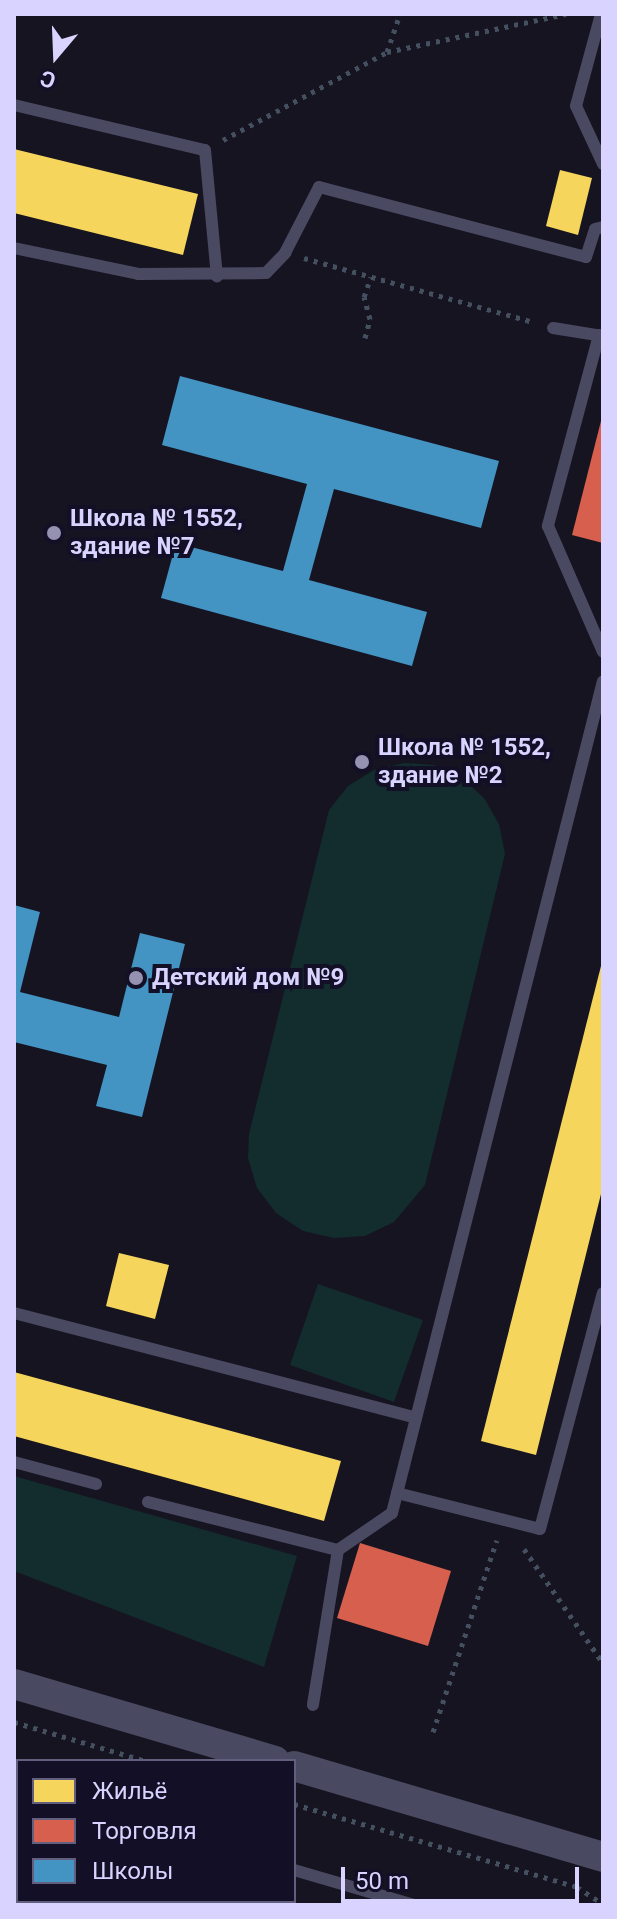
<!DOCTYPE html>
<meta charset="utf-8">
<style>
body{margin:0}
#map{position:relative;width:617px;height:1919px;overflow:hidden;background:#161421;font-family:Roboto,sans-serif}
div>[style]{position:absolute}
.green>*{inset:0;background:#132c2d}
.homes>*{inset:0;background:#f6d55c}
.shops>*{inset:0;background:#d6604d}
.schools>*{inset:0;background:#4393c3}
.path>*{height:5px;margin-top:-2.5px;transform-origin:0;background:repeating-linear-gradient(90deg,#44505f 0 4px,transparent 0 10px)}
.service>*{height:12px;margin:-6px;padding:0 6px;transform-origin:6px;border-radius:6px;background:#4a4962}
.tertiary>*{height:30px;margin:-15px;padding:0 15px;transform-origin:15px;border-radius:15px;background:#4a4962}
.dots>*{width:22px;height:22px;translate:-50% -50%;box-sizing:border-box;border:4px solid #130f26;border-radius:50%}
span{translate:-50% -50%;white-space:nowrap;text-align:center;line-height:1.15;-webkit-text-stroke:8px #130f26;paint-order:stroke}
.poi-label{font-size:24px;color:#d9d4ff;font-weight:700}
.left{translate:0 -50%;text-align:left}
.frame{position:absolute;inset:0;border:16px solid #d9d4ff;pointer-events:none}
.legend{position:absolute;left:16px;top:1759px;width:280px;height:144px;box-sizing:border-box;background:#130f26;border:2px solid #625e7d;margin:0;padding:10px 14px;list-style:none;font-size:24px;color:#d9d4ff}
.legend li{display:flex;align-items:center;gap:16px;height:40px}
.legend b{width:40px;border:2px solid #625e7d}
.north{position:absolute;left:16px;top:16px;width:80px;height:80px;-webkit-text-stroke:6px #130f26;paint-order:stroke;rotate:199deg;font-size:22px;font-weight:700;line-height:32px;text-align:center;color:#d9d4ff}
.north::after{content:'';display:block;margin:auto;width:28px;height:36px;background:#d9d4ff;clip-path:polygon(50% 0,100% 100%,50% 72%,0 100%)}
.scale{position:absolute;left:341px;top:1867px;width:238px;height:36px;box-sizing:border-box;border:4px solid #d9d4ff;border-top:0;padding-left:10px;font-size:24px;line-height:28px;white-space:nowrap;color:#d9d4ff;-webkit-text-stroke:6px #130f26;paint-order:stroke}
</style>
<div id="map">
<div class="green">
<i style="clip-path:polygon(404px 763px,434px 765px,462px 778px,484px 798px,499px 824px,505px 854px,425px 1185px,394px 1222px,365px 1236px,334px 1238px,303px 1231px,276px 1213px,257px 1188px,248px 1158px,249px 1134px,329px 810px,348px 786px,374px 770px)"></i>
<i style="clip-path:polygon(318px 1284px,423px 1320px,394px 1402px,290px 1365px)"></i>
<i style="clip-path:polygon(14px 1476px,297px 1556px,264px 1667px,14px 1571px)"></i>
</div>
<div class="homes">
<i style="clip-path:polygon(14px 149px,198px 194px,183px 255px,14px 213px)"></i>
<i style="clip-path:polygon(560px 170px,592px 178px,578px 235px,546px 226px)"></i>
<i style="clip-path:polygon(602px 962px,603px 1186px,536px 1455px,481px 1441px)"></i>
<i style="clip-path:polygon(119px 1253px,169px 1265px,155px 1319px,106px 1306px)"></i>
<i style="clip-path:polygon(14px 1372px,341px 1461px,324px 1521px,14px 1436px)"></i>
</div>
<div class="shops">
<i style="clip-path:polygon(602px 417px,603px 417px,603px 543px,572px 535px)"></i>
<i style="clip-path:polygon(360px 1543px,451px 1571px,428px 1646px,337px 1618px)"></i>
</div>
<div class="schools">
<i style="clip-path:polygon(180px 376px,499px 461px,481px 528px,334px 489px,309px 580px,427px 612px,412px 666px,161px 598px,176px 543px,283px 571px,307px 484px,162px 445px)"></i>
<i style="clip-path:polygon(14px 905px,40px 912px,20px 992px,119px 1017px,140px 933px,185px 944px,142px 1117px,96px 1106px,107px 1065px,14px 1042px)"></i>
</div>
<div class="path">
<i style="left:387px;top:52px;width:183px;rotate:-12deg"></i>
<i style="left:223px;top:140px;width:186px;rotate:-28.2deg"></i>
<i style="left:387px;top:52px;width:40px;rotate:-71.1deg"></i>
<i style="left:304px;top:258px;width:238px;rotate:15.6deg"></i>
<i style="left:365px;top:338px;width:20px;rotate:-75deg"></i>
<i style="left:370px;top:319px;width:23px;rotate:-105deg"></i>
<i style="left:364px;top:297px;width:21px;rotate:-71deg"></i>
<i style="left:524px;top:1549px;width:139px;rotate:55.3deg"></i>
<i style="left:14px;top:1722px;width:138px;rotate:16.5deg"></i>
<i style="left:433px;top:1732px;width:202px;rotate:-71.6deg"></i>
<i style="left:294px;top:1804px;width:295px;rotate:16.3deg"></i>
<i style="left:577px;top:1887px;width:31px;rotate:33deg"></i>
</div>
<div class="service">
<i style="left:601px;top:14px;width:95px;rotate:105.2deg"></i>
<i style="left:576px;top:106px;width:64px;rotate:65deg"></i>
<i style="left:14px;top:105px;width:196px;rotate:13.3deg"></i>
<i style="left:205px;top:150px;width:127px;rotate:84.6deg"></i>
<i style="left:14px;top:248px;width:127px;rotate:11.8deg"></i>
<i style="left:138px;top:274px;width:128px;rotate:-0.4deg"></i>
<i style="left:266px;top:273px;width:28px;rotate:-46deg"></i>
<i style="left:285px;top:253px;width:74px;rotate:-62.7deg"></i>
<i style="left:319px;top:187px;width:276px;rotate:14.7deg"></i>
<i style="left:586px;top:257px;width:29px;rotate:-72deg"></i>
<i style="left:595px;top:229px;width:8px;rotate:-14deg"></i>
<i style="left:553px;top:328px;width:51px;rotate:9.1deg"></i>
<i style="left:599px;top:335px;width:198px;rotate:105deg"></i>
<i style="left:548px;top:526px;width:137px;rotate:66.4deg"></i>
<i style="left:14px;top:1313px;width:415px;rotate:14.6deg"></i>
<i style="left:14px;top:1462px;width:85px;rotate:15deg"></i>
<i style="left:397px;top:1493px;width:147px;rotate:14.1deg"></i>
<i style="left:540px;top:1529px;width:244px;rotate:-75.1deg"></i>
<i style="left:148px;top:1502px;width:196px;rotate:14.2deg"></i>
<i style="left:338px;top:1550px;width:157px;rotate:99.2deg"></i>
<i style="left:338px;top:1550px;width:65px;rotate:-34.4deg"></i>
<i style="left:392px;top:1513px;width:858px;rotate:-75.77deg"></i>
<i style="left:14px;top:1778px;width:4px;rotate:14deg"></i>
<i style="left:294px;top:1870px;width:125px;rotate:16.3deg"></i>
<i style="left:182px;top:1905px;width:4px;rotate:-76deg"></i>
</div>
<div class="tertiary">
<i style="left:14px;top:1684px;width:272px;rotate:16.4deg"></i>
<i style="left:294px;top:1766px;width:322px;rotate:16.4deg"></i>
</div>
<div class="dots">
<i style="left:54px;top:533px;background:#9591b1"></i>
<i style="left:362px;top:762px;background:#9591b1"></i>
<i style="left:136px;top:978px;background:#9591b1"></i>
</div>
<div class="poi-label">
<span class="left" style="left:70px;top:533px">Школа № 1552,<br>здание №7</span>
<span class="left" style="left:378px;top:762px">Школа № 1552,<br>здание №2</span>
<span class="left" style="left:152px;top:978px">Детский дом №9</span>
</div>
<div class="frame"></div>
<ul class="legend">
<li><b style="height:22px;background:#f6d55c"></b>Жильё</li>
<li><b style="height:22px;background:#d6604d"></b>Торговля</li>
<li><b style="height:22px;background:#4393c3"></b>Школы</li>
</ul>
<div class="north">С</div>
<div class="scale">50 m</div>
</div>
